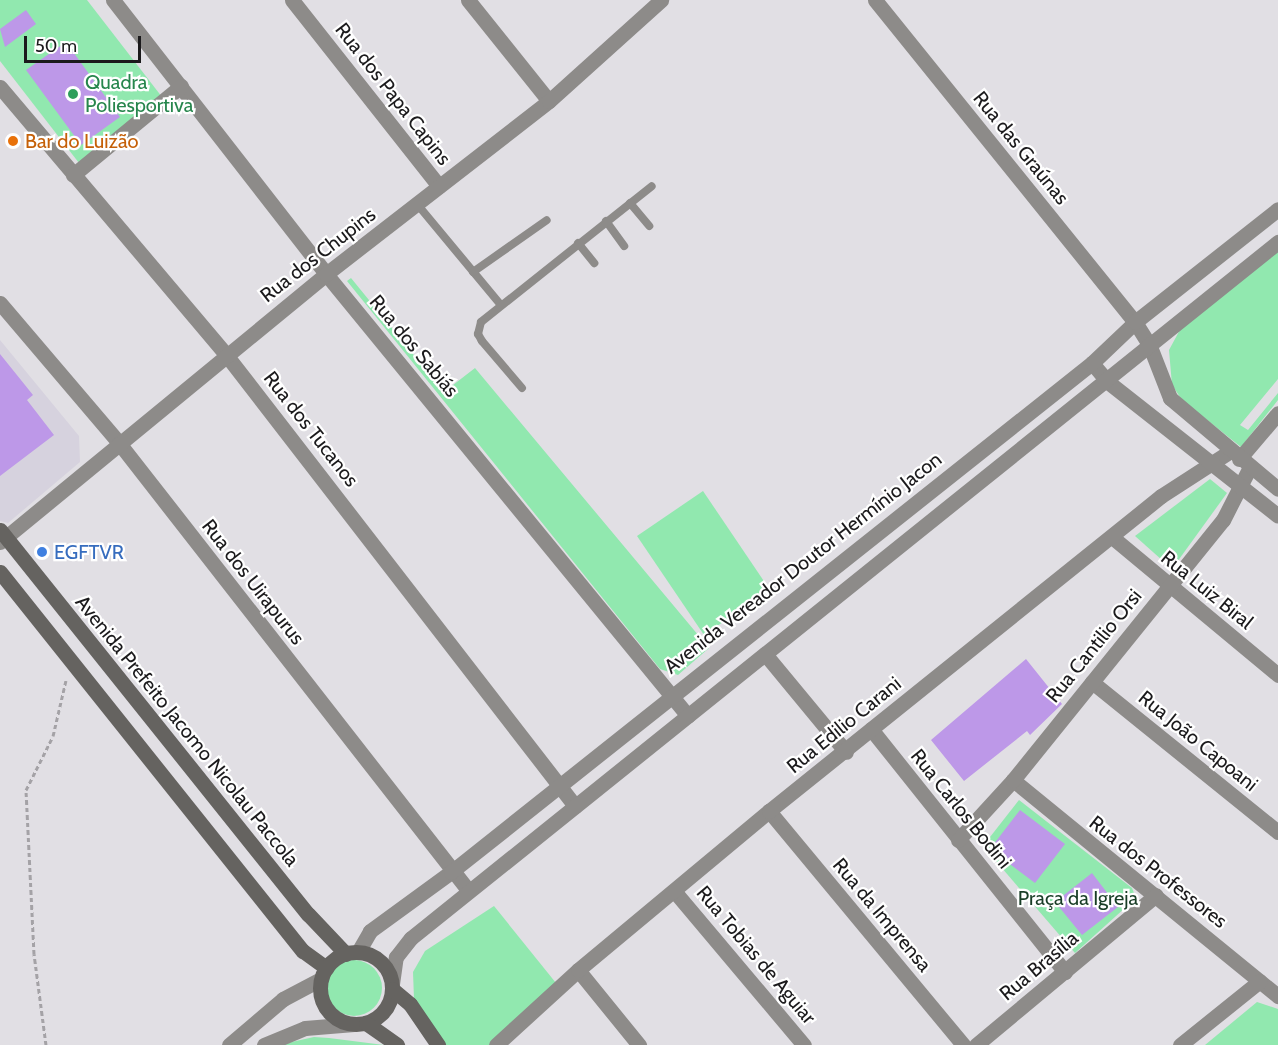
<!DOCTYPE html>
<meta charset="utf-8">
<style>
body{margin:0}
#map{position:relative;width:1278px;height:1045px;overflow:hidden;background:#e1dfe4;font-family:Cabin,sans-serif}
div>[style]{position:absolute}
.built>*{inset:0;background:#d6d2de}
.green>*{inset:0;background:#91e8af}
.round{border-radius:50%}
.building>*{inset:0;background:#bd98e8}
.path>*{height:3px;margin-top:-1.5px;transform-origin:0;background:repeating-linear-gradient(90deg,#a4a2a6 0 4.5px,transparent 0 7.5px)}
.service>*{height:8px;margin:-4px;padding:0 4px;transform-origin:4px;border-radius:4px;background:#8d8b89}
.minor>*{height:15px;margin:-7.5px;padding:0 7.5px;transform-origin:7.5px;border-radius:7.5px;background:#8d8b89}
.tertiary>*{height:15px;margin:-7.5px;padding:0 7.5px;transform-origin:7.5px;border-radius:7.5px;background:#8d8b89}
.secondary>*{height:15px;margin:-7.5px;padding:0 7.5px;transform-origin:7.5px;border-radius:7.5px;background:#656360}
.secondary>.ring{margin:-7.5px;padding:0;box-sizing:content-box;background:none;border:15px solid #656360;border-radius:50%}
.dots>*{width:16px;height:16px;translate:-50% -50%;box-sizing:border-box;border:3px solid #fff;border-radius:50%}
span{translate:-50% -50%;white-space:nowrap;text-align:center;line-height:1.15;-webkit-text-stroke:4.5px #fff;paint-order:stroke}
.leisure-label{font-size:20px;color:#27864d}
.left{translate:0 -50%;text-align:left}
.street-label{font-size:20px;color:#1b1a1c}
.food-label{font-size:20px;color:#c56008}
.shop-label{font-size:20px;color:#366cbe}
.park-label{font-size:20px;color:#183d26}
.scale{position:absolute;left:24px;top:36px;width:117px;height:27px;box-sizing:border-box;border:3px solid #1b1a1c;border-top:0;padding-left:8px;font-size:18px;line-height:21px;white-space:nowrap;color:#1b1a1c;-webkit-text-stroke:4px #fff;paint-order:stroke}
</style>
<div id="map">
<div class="built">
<i style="clip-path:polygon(0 340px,79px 436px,80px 462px,8px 523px,0 521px)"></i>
</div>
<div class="green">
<i style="clip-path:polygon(0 0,87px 0,162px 97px,79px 163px,0 61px)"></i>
<i style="clip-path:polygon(1278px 249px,1278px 379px,1240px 425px,1248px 430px,1278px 393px,1278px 400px,1241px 447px,1182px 400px,1172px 385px,1169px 350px,1182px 326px)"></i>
<i style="clip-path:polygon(351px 278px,444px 392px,475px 368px,709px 648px,678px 675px,660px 669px,347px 281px)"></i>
<i style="clip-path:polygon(1210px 479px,1227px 493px,1172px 569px,1135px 536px)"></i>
<i style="clip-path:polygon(703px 491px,770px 590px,704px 635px,637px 536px)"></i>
<i style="clip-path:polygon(1019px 800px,1132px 888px,1136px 898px,1075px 953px,983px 846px)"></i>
<i style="clip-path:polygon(494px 906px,556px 983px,490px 1045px,444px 1045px,414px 999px,413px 972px,425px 951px)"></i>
<i class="round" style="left:326px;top:960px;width:56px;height:56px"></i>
<i style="clip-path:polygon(1257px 1002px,1278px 1009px,1278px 1045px,1205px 1045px)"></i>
<i style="clip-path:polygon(314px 1037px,329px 1038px,384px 1045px,278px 1045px)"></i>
</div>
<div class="building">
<i style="clip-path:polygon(26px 10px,36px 24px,5px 47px,0 29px)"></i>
<i style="clip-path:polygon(66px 42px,120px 117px,81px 145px,26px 70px)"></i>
<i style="clip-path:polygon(0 354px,33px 395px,27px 400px,54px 435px,0 476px)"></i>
<i style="clip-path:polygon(1026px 659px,1062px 704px,1030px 735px,1027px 731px,964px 781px,931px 740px)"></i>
<i style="clip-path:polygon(1020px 810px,1065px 844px,1035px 883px,990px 849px)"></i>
<i style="clip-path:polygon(1092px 873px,1118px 907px,1082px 935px,1055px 902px)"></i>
</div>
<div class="path">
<i style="left:46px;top:1045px;width:92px;rotate:-97.5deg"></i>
<i style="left:34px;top:954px;width:164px;rotate:-92.8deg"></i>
<i style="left:26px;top:790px;width:60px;rotate:-63.4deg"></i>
<i style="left:53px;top:736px;width:57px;rotate:-76.9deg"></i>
</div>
<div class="service">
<i style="left:630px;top:203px;width:30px;rotate:50deg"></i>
<i style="left:417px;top:204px;width:130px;rotate:50.3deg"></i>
<i style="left:606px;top:221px;width:31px;rotate:54deg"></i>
<i style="left:578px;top:243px;width:26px;rotate:51deg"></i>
<i style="left:473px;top:272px;width:90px;rotate:-35.1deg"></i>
<i style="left:522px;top:388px;width:62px;rotate:-130.4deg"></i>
<i style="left:482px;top:341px;width:8px;rotate:-120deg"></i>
<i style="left:478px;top:334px;width:12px;rotate:-76deg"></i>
<i style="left:481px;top:322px;width:218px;rotate:-38.5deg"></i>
</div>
<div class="minor">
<i style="left:113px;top:0;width:347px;rotate:52.1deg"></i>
<i style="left:326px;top:274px;width:571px;rotate:50.68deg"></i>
<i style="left:292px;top:0;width:237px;rotate:51.7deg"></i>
<i style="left:468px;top:0;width:129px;rotate:51.3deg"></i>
<i style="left:875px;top:0;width:414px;rotate:51.1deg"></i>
<i style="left:0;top:87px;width:352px;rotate:49.8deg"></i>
<i style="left:227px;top:356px;width:569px;rotate:52.28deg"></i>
<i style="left:73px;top:175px;width:140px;rotate:-39.5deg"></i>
<i style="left:0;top:303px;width:184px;rotate:49.6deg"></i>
<i style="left:119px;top:443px;width:567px;rotate:52.02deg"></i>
<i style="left:1239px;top:459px;width:60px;rotate:-49.7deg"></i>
<i style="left:1112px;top:537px;width:216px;rotate:39.7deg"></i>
<i style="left:0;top:542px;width:422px;rotate:-39.4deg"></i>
<i style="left:326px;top:274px;width:282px;rotate:-37.8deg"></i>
<i style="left:549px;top:101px;width:151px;rotate:-42deg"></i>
<i style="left:765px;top:654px;width:127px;rotate:50.4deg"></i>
<i style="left:1092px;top:682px;width:239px;rotate:38.9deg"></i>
<i style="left:871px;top:729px;width:311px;rotate:51.4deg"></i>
<i style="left:1013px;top:780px;width:342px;rotate:39.2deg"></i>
<i style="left:769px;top:811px;width:304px;rotate:50.3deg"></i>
<i style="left:958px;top:840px;width:81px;rotate:-47.5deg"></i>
<i style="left:1013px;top:780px;width:334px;rotate:-51.1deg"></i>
<i style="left:1223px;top:520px;width:59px;rotate:-63deg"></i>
<i style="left:675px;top:892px;width:200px;rotate:49.9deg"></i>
<i style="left:578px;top:970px;width:97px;rotate:50.9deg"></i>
<i style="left:496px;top:1045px;width:111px;rotate:-42.4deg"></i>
<i style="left:578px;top:970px;width:249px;rotate:-39.8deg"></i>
<i style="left:769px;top:811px;width:503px;rotate:-38.78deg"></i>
<i style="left:1161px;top:496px;width:81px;rotate:-32.9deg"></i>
<i style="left:976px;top:1045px;width:234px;rotate:-39.8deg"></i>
<i style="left:1180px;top:1045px;width:102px;rotate:-38.7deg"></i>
</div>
<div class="tertiary">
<i style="left:1135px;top:322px;width:26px;rotate:58deg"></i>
<i style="left:1149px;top:344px;width:58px;rotate:68.7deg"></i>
<i style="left:1170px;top:398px;width:141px;rotate:40.1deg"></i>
<i style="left:1092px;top:363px;width:25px;rotate:50deg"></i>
<i style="left:1108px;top:382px;width:216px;rotate:38.2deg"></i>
<i style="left:358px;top:952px;width:24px;rotate:-60deg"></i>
<i style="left:370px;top:931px;width:100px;rotate:-36.1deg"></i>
<i style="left:451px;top:872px;width:819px;rotate:-38.45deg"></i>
<i style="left:1092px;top:363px;width:59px;rotate:-43.6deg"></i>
<i style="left:1135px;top:322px;width:182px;rotate:-38.3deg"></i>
<i style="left:392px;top:984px;width:27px;rotate:-82deg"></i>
<i style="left:396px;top:957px;width:24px;rotate:-52deg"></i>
<i style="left:411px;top:938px;width:1112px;rotate:-38.76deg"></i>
<i style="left:229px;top:1045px;width:71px;rotate:-40.4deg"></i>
<i style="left:283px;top:999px;width:43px;rotate:-27.8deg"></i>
<i style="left:264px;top:1045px;width:44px;rotate:-22.5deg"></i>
<i style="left:305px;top:1028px;width:49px;rotate:-4.7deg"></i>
</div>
<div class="secondary">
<i style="left:0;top:530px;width:492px;rotate:51.3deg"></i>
<i style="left:308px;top:914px;width:55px;rotate:46.5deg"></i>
<i style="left:0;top:572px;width:485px;rotate:51.4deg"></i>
<i style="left:303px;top:951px;width:29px;rotate:36deg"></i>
<i class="ring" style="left:320px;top:952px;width:57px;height:57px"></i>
<i style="left:392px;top:989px;width:23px;rotate:40deg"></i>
<i style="left:410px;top:1004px;width:50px;rotate:55.7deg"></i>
<i style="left:366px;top:1023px;width:38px;rotate:35deg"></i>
</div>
<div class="dots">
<i style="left:73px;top:94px;background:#2e9e5b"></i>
<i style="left:13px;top:141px;background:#e8710a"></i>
<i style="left:42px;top:552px;background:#3f7fe0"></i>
</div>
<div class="leisure-label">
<span class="left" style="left:85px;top:94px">Quadra<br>Poliesportiva</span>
</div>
<div class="street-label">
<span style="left:393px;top:94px;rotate:52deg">Rua dos Papa Capins</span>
<span style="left:1021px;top:148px;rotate:51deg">Rua das Graúnas</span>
<span style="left:318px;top:255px;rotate:-38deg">Rua dos Chupins</span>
<span style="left:414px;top:346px;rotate:50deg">Rua dos Sabiás</span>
<span style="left:311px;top:429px;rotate:52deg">Rua dos Tucanos</span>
<span style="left:803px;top:563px;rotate:-38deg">Avenida Vereador Doutor Hermínio Jacon</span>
<span style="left:253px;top:582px;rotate:52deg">Rua dos Uirapurus</span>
<span style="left:1207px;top:590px;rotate:39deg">Rua Luiz Biral</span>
<span style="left:1094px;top:646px;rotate:-51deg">Rua Cantilio Orsi</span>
<span style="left:844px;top:725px;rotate:-39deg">Rua Edilio Carani</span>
<span style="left:187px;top:731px;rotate:51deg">Avenida Prefeito Jacomo Nicolau Paccola</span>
<span style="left:1198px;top:741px;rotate:39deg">Rua João Capoani</span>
<span style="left:961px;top:809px;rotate:51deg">Rua Carlos Bodini</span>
<span style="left:1158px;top:872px;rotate:38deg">Rua dos Professores</span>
<span style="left:882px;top:915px;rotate:50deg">Rua da Imprensa</span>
<span style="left:756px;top:955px;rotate:50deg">Rua Tobias de Aguiar</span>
<span style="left:1039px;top:966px;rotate:-40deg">Rua Brasília</span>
</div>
<div class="food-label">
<span class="left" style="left:25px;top:141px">Bar do Luizão</span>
</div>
<div class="shop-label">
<span class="left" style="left:54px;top:552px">EGFTVR</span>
</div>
<div class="park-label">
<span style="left:1078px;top:898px">Praça da Igreja</span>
</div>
<div class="scale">50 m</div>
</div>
